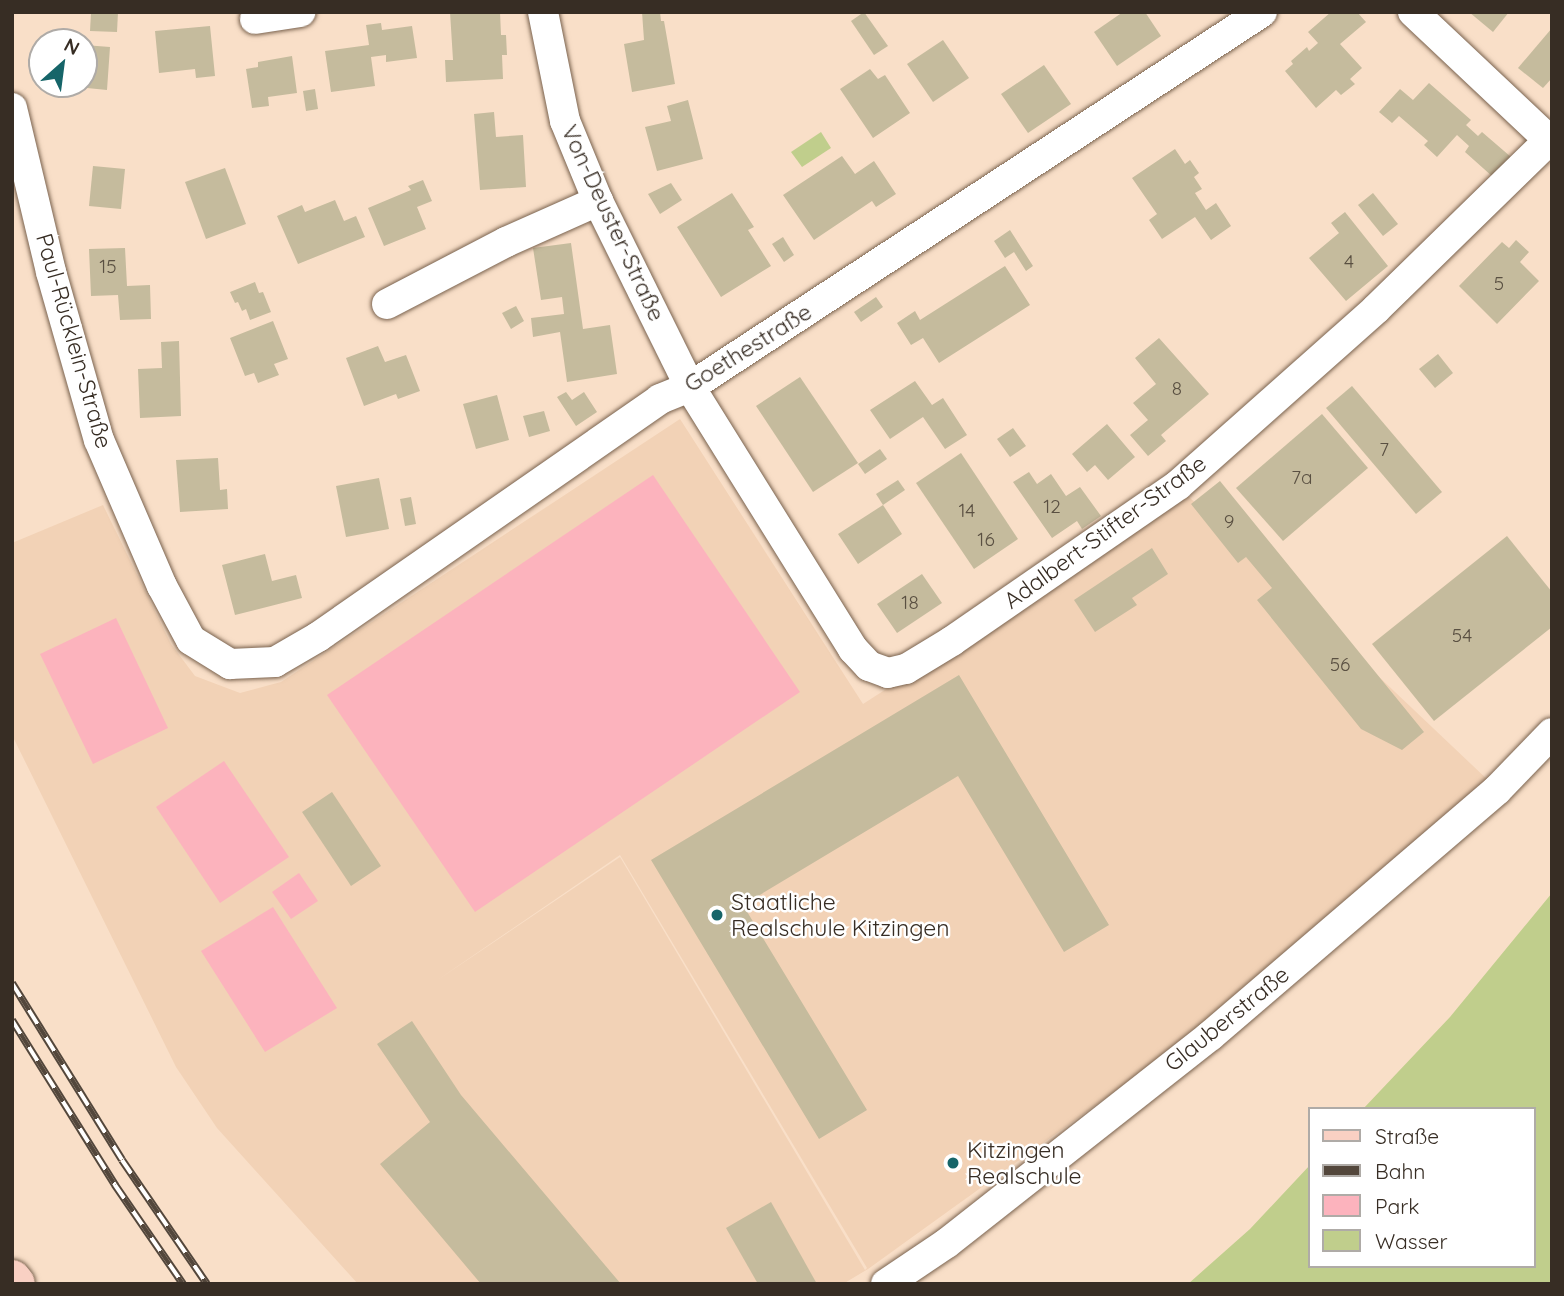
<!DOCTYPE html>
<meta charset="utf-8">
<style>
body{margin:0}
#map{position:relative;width:1564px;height:1296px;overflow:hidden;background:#f9dfc8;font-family:Quicksand,sans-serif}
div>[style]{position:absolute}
.built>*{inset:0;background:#f2d2b6}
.green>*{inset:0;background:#fcb3bd}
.water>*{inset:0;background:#c0ce8c}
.building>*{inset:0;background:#c5bb9d}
.roads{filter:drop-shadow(0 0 2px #79624e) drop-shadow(0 0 2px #79624e)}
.minor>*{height:30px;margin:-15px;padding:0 15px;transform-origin:15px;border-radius:15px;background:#fff}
.major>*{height:38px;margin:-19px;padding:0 19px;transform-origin:19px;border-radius:19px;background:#f9d0c3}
.rail>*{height:8px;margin-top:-4px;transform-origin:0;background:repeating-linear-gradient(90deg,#fff 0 16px,#53473c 0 32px);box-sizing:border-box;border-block:2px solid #53473c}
.dots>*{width:19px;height:19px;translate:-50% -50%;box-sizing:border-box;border:4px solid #fff;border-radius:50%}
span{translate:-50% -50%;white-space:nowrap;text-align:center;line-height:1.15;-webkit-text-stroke:5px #fff;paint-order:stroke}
.number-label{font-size:19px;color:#5a5042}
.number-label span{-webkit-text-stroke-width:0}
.street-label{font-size:23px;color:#372d24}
.poi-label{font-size:23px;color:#372d24}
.left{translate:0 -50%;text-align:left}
.frame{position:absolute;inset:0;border:14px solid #372d24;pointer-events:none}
.legend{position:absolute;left:1308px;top:1107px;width:228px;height:161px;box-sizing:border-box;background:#fff;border:2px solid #afaba7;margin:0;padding:9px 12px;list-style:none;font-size:21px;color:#372d24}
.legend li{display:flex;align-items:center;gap:14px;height:35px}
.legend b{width:35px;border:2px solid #afaba7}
.north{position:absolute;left:28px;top:28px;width:70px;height:70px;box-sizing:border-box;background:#fff;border:2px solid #afaba7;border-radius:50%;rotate:28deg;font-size:19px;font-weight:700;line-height:28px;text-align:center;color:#372d24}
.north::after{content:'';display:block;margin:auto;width:24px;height:32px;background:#166569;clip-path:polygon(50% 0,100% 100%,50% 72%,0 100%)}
</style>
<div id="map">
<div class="built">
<i style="clip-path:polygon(evenodd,680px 419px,863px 704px,1187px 495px,1490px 782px,1204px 1027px,868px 1269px,843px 1284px,358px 1284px,217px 1128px,176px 1067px,12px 735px,12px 543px,103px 505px,171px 644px,195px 676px,240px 693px,281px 682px,680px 419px,620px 855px,867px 1268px,865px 1270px,620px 857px,436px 981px,620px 855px)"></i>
</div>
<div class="green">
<i style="clip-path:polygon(653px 475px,800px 692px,475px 912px,327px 695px)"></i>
<i style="clip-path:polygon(116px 618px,168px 728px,93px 764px,40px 654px)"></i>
<i style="clip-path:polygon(224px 761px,289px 857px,220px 903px,156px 807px)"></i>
<i style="clip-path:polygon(299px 873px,318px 901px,291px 919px,272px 892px)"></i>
<i style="clip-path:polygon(273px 907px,337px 1008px,265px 1052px,201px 951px)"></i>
</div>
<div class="water">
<i style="clip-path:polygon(821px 132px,831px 148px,802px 167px,791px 152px)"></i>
<i style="clip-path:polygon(1552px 893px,1552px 1284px,1188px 1284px,1250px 1229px,1310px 1165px,1310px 1266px,1534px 1266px,1534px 1109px,1363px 1109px,1450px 1017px)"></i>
</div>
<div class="building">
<i style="clip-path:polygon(97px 12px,118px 12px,117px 32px,90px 31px,91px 13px)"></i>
<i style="clip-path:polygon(450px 12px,500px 12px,501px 35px,506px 35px,507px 55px,502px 55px,503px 79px,446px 82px,445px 60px,453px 60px)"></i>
<i style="clip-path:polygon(642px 12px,660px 12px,661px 21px,664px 21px,675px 84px,632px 92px,624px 44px,644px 40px)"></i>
<i style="clip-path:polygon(864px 12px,888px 46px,874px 55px,851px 21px)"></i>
<i style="clip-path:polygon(1123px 12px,1145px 12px,1161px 36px,1117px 66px,1094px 32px)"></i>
<i style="clip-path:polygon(1331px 12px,1357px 12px,1366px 22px,1340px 44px,1362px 68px,1350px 79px,1355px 84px,1341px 95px,1336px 90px,1316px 108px,1285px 71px,1293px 64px,1291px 61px,1307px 47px,1309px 51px,1318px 43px,1308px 32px)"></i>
<i style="clip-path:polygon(1469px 12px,1509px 12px,1493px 32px)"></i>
<i style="clip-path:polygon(381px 23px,382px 30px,412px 26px,417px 58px,386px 62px,386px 55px,371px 57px,375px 86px,331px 92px,325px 51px,369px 45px,366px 25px)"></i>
<i style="clip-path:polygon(210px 26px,215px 76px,196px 78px,195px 69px,159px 73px,155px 31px)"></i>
<i style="clip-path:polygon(1552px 28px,1552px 78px,1543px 88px,1518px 68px)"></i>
<i style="clip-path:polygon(943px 40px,969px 78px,933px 102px,907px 64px)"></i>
<i style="clip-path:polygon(84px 45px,110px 47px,107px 90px,67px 86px,84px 84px)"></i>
<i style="clip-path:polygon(292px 56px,297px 93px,268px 97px,269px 106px,252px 108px,246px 69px,258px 67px,258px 62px)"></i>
<i style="clip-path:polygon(1044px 65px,1071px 104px,1028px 133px,1001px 94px)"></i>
<i style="clip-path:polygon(870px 69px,878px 79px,885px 75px,910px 113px,873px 138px,840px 89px)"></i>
<i style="clip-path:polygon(1429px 83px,1471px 120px,1466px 125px,1478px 136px,1482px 132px,1511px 157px,1493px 177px,1465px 152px,1469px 146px,1457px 135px,1437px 157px,1424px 145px,1428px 141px,1399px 116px,1392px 123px,1379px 112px,1400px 89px,1413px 100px)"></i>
<i style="clip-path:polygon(315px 89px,318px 109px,306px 111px,303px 91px)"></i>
<i style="clip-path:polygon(688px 100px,703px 159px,657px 171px,645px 127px,671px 121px,667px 106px)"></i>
<i style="clip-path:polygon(494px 112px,496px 137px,523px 135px,526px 187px,480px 190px,474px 114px)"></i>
<i style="clip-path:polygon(1175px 149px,1185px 164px,1190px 160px,1199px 173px,1194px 177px,1202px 189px,1195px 193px,1206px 210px,1216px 203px,1231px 226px,1211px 240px,1195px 217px,1162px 239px,1149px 220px,1157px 214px,1132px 178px)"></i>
<i style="clip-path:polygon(842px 156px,855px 174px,874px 161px,896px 194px,876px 207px,872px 201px,814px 240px,783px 195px)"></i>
<i style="clip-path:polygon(93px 166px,125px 169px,121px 209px,89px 206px)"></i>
<i style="clip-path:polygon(225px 168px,246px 224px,206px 239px,185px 182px)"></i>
<i style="clip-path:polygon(423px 180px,432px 201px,417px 207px,426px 229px,384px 246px,368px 208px,411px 190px,408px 186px)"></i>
<i style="clip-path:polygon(671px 183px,682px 200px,660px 214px,648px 194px)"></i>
<i style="clip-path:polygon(732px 193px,754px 227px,748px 230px,771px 266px,721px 297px,677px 227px)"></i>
<i style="clip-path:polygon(1373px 193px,1398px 224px,1383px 236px,1358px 205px)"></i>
<i style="clip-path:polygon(335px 200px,344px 221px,356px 216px,365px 237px,298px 264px,277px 216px,302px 205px,305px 212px)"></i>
<i style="clip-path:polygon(1345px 212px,1388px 266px,1346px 301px,1309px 258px,1339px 233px,1331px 223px)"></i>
<i style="clip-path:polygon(1010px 230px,1033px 266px,1026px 271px,1014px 252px,1005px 258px,994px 241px)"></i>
<i style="clip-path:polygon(783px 237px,794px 255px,784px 262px,772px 244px)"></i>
<i style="clip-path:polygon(1516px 240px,1529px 252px,1520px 262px,1539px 281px,1497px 324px,1459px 286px,1502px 242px,1509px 248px)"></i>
<i style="clip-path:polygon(571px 243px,583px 329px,610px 325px,617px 374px,567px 382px,560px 332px,533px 337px,531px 318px,564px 314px,562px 297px,541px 300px,533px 248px)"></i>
<i style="clip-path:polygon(125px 248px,127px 286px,150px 285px,151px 319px,120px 320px,118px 295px,91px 296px,89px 249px)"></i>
<i style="clip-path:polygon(1005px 266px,1030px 305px,939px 363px,923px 338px,911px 345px,897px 323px,915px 311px,920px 320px)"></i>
<i style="clip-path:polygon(255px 282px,259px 293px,263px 292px,271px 312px,250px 320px,246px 309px,242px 311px,238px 302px,235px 303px,230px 292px)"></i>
<i style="clip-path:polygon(876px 297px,883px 307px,861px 322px,854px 312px)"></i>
<i style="clip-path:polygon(516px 306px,524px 321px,511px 329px,502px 313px)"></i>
<i style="clip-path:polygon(273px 321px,288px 359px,274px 364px,279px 375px,258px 383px,254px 373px,245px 376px,230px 338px)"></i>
<i style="clip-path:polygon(1159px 338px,1209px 394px,1161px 435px,1166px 441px,1148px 456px,1130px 435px,1148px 420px,1133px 403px,1156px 384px,1135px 358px)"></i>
<i style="clip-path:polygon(179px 341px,181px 416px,140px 418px,138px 369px,162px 368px,161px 342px)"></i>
<i style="clip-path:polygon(378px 346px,385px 362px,406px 355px,420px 391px,398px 399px,396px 394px,364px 406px,346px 358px)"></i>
<i style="clip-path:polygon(1438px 354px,1453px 373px,1435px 388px,1419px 369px)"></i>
<i style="clip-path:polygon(800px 377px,858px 463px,813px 492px,756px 406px)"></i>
<i style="clip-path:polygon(915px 381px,932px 405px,943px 398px,967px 435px,945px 449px,923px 417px,890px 439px,870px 410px)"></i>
<i style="clip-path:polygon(1352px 386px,1442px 492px,1416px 514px,1326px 408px)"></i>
<i style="clip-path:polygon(566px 392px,572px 400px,584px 392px,597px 412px,576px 426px,557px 397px)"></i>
<i style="clip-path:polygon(497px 395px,509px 440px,476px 449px,463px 404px)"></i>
<i style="clip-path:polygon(544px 411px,550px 431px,529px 437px,523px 416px)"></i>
<i style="clip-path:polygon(1322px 414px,1368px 468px,1283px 541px,1236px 488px)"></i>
<i style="clip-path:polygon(1107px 424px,1135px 457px,1108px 480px,1095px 465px,1087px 472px,1072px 454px)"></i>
<i style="clip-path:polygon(1013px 428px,1026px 446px,1010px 457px,997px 439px)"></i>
<i style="clip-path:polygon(880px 449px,887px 459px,865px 474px,858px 464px)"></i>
<i style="clip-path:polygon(961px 453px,1018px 539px,974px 569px,916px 483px)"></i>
<i style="clip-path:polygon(218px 458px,220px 490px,227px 489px,228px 509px,180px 512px,176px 460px)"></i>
<i style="clip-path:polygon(1029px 472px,1037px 484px,1051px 474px,1066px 496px,1080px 487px,1101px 516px,1082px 529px,1077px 521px,1052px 538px,1013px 482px)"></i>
<i style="clip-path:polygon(379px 478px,389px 529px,346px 537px,336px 486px)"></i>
<i style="clip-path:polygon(898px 480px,905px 490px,883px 505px,876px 494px)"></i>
<i style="clip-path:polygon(1220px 481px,1424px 732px,1402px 750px,1361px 729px,1257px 600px,1272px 588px,1246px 557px,1238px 563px,1191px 504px)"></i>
<i style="clip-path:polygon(411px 497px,416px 524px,405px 526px,400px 499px)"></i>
<i style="clip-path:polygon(883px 505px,902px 534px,858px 564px,838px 534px)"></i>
<i style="clip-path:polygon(1507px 536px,1552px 592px,1552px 627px,1434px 721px,1372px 644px)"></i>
<i style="clip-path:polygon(1152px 548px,1168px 574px,1132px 598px,1137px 605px,1095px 632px,1074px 600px)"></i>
<i style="clip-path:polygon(265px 554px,272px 581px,296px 575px,302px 598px,235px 615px,222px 565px)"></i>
<i style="clip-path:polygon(922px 574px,942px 603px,897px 633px,877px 604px)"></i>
<i style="clip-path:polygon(959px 675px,1109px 925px,1064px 952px,958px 776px,743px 905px,867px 1110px,819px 1139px,651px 860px)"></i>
<i style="clip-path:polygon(332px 792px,381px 866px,351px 886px,302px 812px)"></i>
<i style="clip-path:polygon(412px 1021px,461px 1095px,621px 1284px,481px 1284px,380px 1164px,430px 1122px,377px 1044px)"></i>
<i style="clip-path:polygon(771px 1202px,817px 1284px,758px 1284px,726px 1228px)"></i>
</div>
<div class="roads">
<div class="minor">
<i style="left:543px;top:12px;width:111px;rotate:78.6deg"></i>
<i style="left:565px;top:121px;width:87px;rotate:67.6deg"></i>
<i style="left:598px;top:201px;width:208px;rotate:63.7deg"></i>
<i style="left:690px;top:387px;width:309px;rotate:58.1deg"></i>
<i style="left:853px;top:649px;width:23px;rotate:47deg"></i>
<i style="left:869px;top:666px;width:20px;rotate:20deg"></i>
<i style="left:888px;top:673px;width:18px;rotate:-13deg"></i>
<i style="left:906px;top:669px;width:54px;rotate:-31.3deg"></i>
<i style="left:952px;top:641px;width:275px;rotate:-34.6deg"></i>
<i style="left:1178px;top:485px;width:265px;rotate:-41.6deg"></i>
<i style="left:1376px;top:309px;width:242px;rotate:-44.3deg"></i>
<i style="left:1549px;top:140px;width:187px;rotate:-136.7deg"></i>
<i style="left:255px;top:19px;width:46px;rotate:-8.8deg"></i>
<i style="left:12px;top:108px;width:169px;rotate:76.6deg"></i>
<i style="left:51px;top:272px;width:175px;rotate:74.1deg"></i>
<i style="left:99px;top:440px;width:159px;rotate:66.7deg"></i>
<i style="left:162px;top:586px;width:61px;rotate:61.8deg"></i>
<i style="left:191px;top:640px;width:46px;rotate:31.6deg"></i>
<i style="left:230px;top:664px;width:45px;rotate:-2.5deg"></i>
<i style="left:275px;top:662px;width:50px;rotate:-30.2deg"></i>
<i style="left:318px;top:637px;width:417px;rotate:-34.8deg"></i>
<i style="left:660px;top:399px;width:32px;rotate:-22deg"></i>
<i style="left:690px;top:387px;width:684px;rotate:-33.25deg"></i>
<i style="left:387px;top:304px;width:134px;rotate:-27.5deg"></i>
<i style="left:506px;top:242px;width:101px;rotate:-24deg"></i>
<i style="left:886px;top:1284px;width:73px;rotate:-33.9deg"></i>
<i style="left:947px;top:1243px;width:335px;rotate:-38.2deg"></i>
<i style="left:1210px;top:1036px;width:378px;rotate:-40.6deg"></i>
<i style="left:1497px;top:790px;width:79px;rotate:-46deg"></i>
</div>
<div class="major">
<i style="left:12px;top:1279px;width:6px;rotate:51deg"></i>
</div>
</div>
<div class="rail">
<i style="left:12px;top:983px;width:208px;rotate:58.1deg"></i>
<i style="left:122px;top:1160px;width:150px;rotate:55.6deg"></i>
<i style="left:12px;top:1020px;width:195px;rotate:58deg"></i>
<i style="left:115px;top:1185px;width:120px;rotate:55.5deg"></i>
</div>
<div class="dots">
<i style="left:717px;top:915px;background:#166569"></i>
<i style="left:953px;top:1163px;background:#166569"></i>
</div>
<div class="number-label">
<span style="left:1349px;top:262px">4</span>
<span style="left:108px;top:267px">15</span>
<span style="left:1499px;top:284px">5</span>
<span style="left:1177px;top:389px">8</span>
<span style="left:1384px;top:450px">7</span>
<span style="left:1302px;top:478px">7a</span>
<span style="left:1052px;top:507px">12</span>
<span style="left:967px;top:511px">14</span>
<span style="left:1229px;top:522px">9</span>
<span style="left:986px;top:540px">16</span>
<span style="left:910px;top:603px">18</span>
<span style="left:1462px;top:636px">54</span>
<span style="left:1340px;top:665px">56</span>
</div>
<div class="street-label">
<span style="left:613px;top:223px;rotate:65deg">Von-Deuster-Straße</span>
<span style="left:74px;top:341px;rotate:74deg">Paul-Rücklein-Straße</span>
<span style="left:748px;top:348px;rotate:-32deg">Goethestraße</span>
<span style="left:1105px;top:532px;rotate:-36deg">Adalbert-Stifter-Straße</span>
<span style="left:1227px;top:1019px;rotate:-39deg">Glauberstraße</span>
</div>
<div class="poi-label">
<span class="left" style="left:731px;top:915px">Staatliche<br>Realschule Kitzingen</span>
<span class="left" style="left:967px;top:1163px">Kitzingen<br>Realschule</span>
</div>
<div class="frame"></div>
<ul class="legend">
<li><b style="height:9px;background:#f9d0c3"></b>Straße</li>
<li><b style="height:9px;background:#53473c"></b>Bahn</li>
<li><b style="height:19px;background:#fcb3bd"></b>Park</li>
<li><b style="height:19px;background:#c0ce8c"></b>Wasser</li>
</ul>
<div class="north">N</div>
</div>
